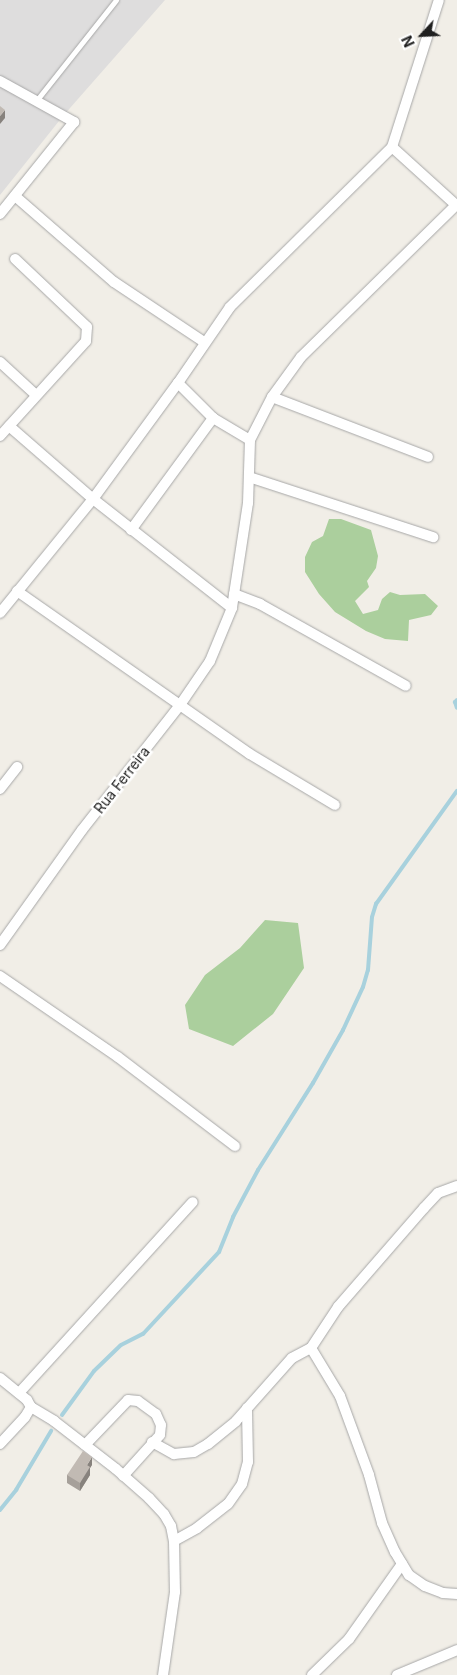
<!DOCTYPE html>
<style>
body{margin:0}
#map{position:relative;width:457px;height:1675px;overflow:hidden;background:#f1eee7;font-family:Inter,sans-serif}
div>[style]{position:absolute}
.residential>*{inset:0;background:#dedddd}
.forest>*{inset:0;background:#abcf9d}
.stream>*{height:4px;margin:-2px;padding:0 2px;transform-origin:2px;border-radius:2px;background:#a8d1dd}
.roads{filter:drop-shadow(0 0 1px #a7a7a7) drop-shadow(0 0 1px #a7a7a7)}
.service>*{height:5px;margin:-2.5px;padding:0 2.5px;transform-origin:2.5px;border-radius:2.5px;background:#fff}
.minor>*{height:10px;margin:-5px;padding:0 5px;transform-origin:5px;border-radius:5px;background:#fff}
.wall>*{inset:0;background:#a6a09a}
.shaded-wall>*{inset:0;background:#87827d}
.building>*{inset:0;background:#c1bab3}
span{translate:-50% -50%;white-space:nowrap;text-align:center;line-height:1.15;-webkit-text-stroke:5px #fff;paint-order:stroke}
.street-label{font-size:14px;color:#202020}
.north{position:absolute;left:397px;top:10px;width:50px;height:50px;-webkit-text-stroke:4px #fff;paint-order:stroke;rotate:245deg;font-size:14px;font-weight:700;line-height:20px;text-align:center;color:#202020}
.north::after{content:'';display:block;margin:auto;width:18px;height:22px;background:#202020;clip-path:polygon(50% 0,100% 100%,50% 72%,0 100%)}
</style>
<div id="map">
<div class="residential">
<i style="clip-path:polygon(0 0,165px 0,63px 116px,0 195px)"></i>
</div>
<div class="forest">
<i style="clip-path:polygon(329px 519px,341px 519px,371px 530px,378px 556px,376px 568px,367px 581px,369px 587px,355px 601px,363px 614px,378px 610px,382px 599px,390px 592px,400px 595px,425px 594px,438px 606px,431px 615px,409px 620px,408px 641px,385px 639px,366px 631px,335px 612px,319px 594px,305px 572px,305px 557px,312px 542px,323px 536px)"></i>
<i style="clip-path:polygon(265px 920px,298px 923px,304px 968px,273px 1014px,233px 1046px,189px 1029px,185px 1005px,205px 975px,240px 948px)"></i>
</div>
<div class="stream">
<i style="left:457px;top:700px;width:3px;rotate:135deg"></i>
<i style="left:455px;top:702px;width:6px;rotate:72deg"></i>
<i style="left:62px;top:1415px;width:54px;rotate:-54deg"></i>
<i style="left:94px;top:1371px;width:37px;rotate:-44deg"></i>
<i style="left:121px;top:1345px;width:25px;rotate:-27deg"></i>
<i style="left:143px;top:1334px;width:112px;rotate:-47.2deg"></i>
<i style="left:219px;top:1252px;width:38px;rotate:-68deg"></i>
<i style="left:233px;top:1217px;width:53px;rotate:-62deg"></i>
<i style="left:258px;top:1170px;width:103px;rotate:-57.7deg"></i>
<i style="left:313px;top:1083px;width:61px;rotate:-60.5deg"></i>
<i style="left:343px;top:1030px;width:47px;rotate:-65.1deg"></i>
<i style="left:363px;top:987px;width:18px;rotate:-74deg"></i>
<i style="left:368px;top:970px;width:53px;rotate:-85.7deg"></i>
<i style="left:372px;top:917px;width:14px;rotate:-73deg"></i>
<i style="left:376px;top:904px;width:139px;rotate:-54.4deg"></i>
<i style="left:0;top:1510px;width:26px;rotate:-51deg"></i>
<i style="left:16px;top:1490px;width:69px;rotate:-59.3deg"></i>
</div>
<div class="roads">
<div class="service">
<i style="left:36px;top:101px;width:129px;rotate:-51.6deg"></i>
</div>
<div class="minor">
<i style="left:0;top:81px;width:85px;rotate:29deg"></i>
<i style="left:74px;top:122px;width:118px;rotate:128.8deg"></i>
<i style="left:15px;top:196px;width:131px;rotate:41deg"></i>
<i style="left:114px;top:282px;width:108px;rotate:33.7deg"></i>
<i style="left:0;top:362px;width:49px;rotate:42.5deg"></i>
<i style="left:178px;top:383px;width:92px;rotate:-55.6deg"></i>
<i style="left:230px;top:307px;width:228px;rotate:-44.6deg"></i>
<i style="left:392px;top:147px;width:154px;rotate:-72.3deg"></i>
<i style="left:272px;top:397px;width:167px;rotate:21deg"></i>
<i style="left:0;top:436px;width:128px;rotate:-47.8deg"></i>
<i style="left:86px;top:341px;width:14px;rotate:-86deg"></i>
<i style="left:87px;top:327px;width:99px;rotate:-136.6deg"></i>
<i style="left:250px;top:440px;width:48px;rotate:-62.9deg"></i>
<i style="left:272px;top:397px;width:49px;rotate:-54.1deg"></i>
<i style="left:301px;top:357px;width:217px;rotate:-44.4deg"></i>
<i style="left:456px;top:205px;width:86px;rotate:-137.8deg"></i>
<i style="left:249px;top:477px;width:194px;rotate:18.1deg"></i>
<i style="left:131px;top:530px;width:139px;rotate:-53.8deg"></i>
<i style="left:17px;top:591px;width:284px;rotate:35deg"></i>
<i style="left:250px;top:754px;width:99px;rotate:31deg"></i>
<i style="left:234px;top:594px;width:28px;rotate:21deg"></i>
<i style="left:260px;top:604px;width:167px;rotate:29.3deg"></i>
<i style="left:0;top:613px;width:147px;rotate:-50.8deg"></i>
<i style="left:93px;top:499px;width:144px;rotate:-53.8deg"></i>
<i style="left:178px;top:383px;width:49px;rotate:45deg"></i>
<i style="left:213px;top:418px;width:43px;rotate:30.7deg"></i>
<i style="left:250px;top:440px;width:63px;rotate:91.8deg"></i>
<i style="left:248px;top:503px;width:106px;rotate:98.7deg"></i>
<i style="left:232px;top:608px;width:177px;rotate:-141.9deg"></i>
<i style="left:93px;top:499px;width:111px;rotate:-139deg"></i>
<i style="left:0;top:789px;width:28px;rotate:-52deg"></i>
<i style="left:0;top:945px;width:141px;rotate:-54.5deg"></i>
<i style="left:82px;top:830px;width:159px;rotate:-51.9deg"></i>
<i style="left:180px;top:705px;width:53px;rotate:-55.7deg"></i>
<i style="left:210px;top:661px;width:57px;rotate:-67.5deg"></i>
<i style="left:0;top:976px;width:143px;rotate:34.5deg"></i>
<i style="left:118px;top:1057px;width:147px;rotate:37.3deg"></i>
<i style="left:457px;top:1186px;width:20px;rotate:160deg"></i>
<i style="left:438px;top:1193px;width:21px;rotate:133deg"></i>
<i style="left:424px;top:1208px;width:131px;rotate:131deg"></i>
<i style="left:338px;top:1307px;width:49px;rotate:123.4deg"></i>
<i style="left:311px;top:1348px;width:56px;rotate:58.9deg"></i>
<i style="left:340px;top:1396px;width:84px;rotate:69.8deg"></i>
<i style="left:369px;top:1475px;width:50px;rotate:74.8deg"></i>
<i style="left:382px;top:1523px;width:32px;rotate:66deg"></i>
<i style="left:395px;top:1552px;width:27px;rotate:59deg"></i>
<i style="left:409px;top:1575px;width:19px;rotate:35deg"></i>
<i style="left:425px;top:1586px;width:19px;rotate:21deg"></i>
<i style="left:443px;top:1593px;width:14px;rotate:4deg"></i>
<i style="left:0;top:1378px;width:35px;rotate:39deg"></i>
<i style="left:27px;top:1400px;width:8px;rotate:60deg"></i>
<i style="left:31px;top:1407px;width:12px;rotate:121deg"></i>
<i style="left:25px;top:1417px;width:37px;rotate:133deg"></i>
<i style="left:19px;top:1393px;width:258px;rotate:-47.7deg"></i>
<i style="left:31px;top:1407px;width:27px;rotate:31deg"></i>
<i style="left:54px;top:1421px;width:78px;rotate:37.7deg"></i>
<i style="left:116px;top:1469px;width:44px;rotate:41.3deg"></i>
<i style="left:149px;top:1498px;width:22px;rotate:47deg"></i>
<i style="left:164px;top:1514px;width:14px;rotate:60deg"></i>
<i style="left:171px;top:1526px;width:15px;rotate:79deg"></i>
<i style="left:174px;top:1541px;width:51px;rotate:88.9deg"></i>
<i style="left:175px;top:1592px;width:84px;rotate:98.2deg"></i>
<i style="left:152px;top:1442px;width:25px;rotate:29deg"></i>
<i style="left:174px;top:1454px;width:20px;rotate:-6deg"></i>
<i style="left:194px;top:1452px;width:16px;rotate:-30deg"></i>
<i style="left:208px;top:1444px;width:36px;rotate:-39deg"></i>
<i style="left:236px;top:1421px;width:84px;rotate:-48.4deg"></i>
<i style="left:292px;top:1358px;width:21px;rotate:-28deg"></i>
<i style="left:85px;top:1445px;width:62px;rotate:-46.3deg"></i>
<i style="left:128px;top:1400px;width:10px;rotate:6deg"></i>
<i style="left:138px;top:1401px;width:22px;rotate:36deg"></i>
<i style="left:156px;top:1414px;width:12px;rotate:66deg"></i>
<i style="left:161px;top:1425px;width:10px;rotate:96deg"></i>
<i style="left:160px;top:1435px;width:55px;rotate:132.1deg"></i>
<i style="left:174px;top:1541px;width:26px;rotate:-29deg"></i>
<i style="left:197px;top:1528px;width:39px;rotate:-38deg"></i>
<i style="left:228px;top:1504px;width:24px;rotate:-55deg"></i>
<i style="left:242px;top:1484px;width:23px;rotate:-75deg"></i>
<i style="left:248px;top:1462px;width:54px;rotate:-91.1deg"></i>
<i style="left:312px;top:1675px;width:52px;rotate:-44.2deg"></i>
<i style="left:349px;top:1639px;width:92px;rotate:-54.8deg"></i>
<i style="left:397px;top:1675px;width:65px;rotate:-22.6deg"></i>
</div>
</div>
<div class="wall">
<i style="clip-path:polygon(92px 1465px,90px 1468px,90px 1475px,80px 1491px,67px 1483px,67px 1475px)"></i>
</div>
<div class="shaded-wall">
<i style="clip-path:polygon(5px 110px,5px 118px,0 124px,0 116px)"></i>
<i style="clip-path:polygon(92px 1457px,92px 1465px,90px 1468px,90px 1475px,80px 1491px,80px 1483px,87px 1465px)"></i>
</div>
<div class="building">
<i style="clip-path:polygon(0 106px,5px 110px,0 116px)"></i>
<i style="clip-path:polygon(83px 1451px,92px 1457px,87px 1465px,90px 1467px,80px 1483px,67px 1475px)"></i>
</div>
<div class="street-label">
<span style="left:122px;top:780px;rotate:-52deg">Rua Ferreira</span>
</div>
<div class="north">N</div>
</div>
